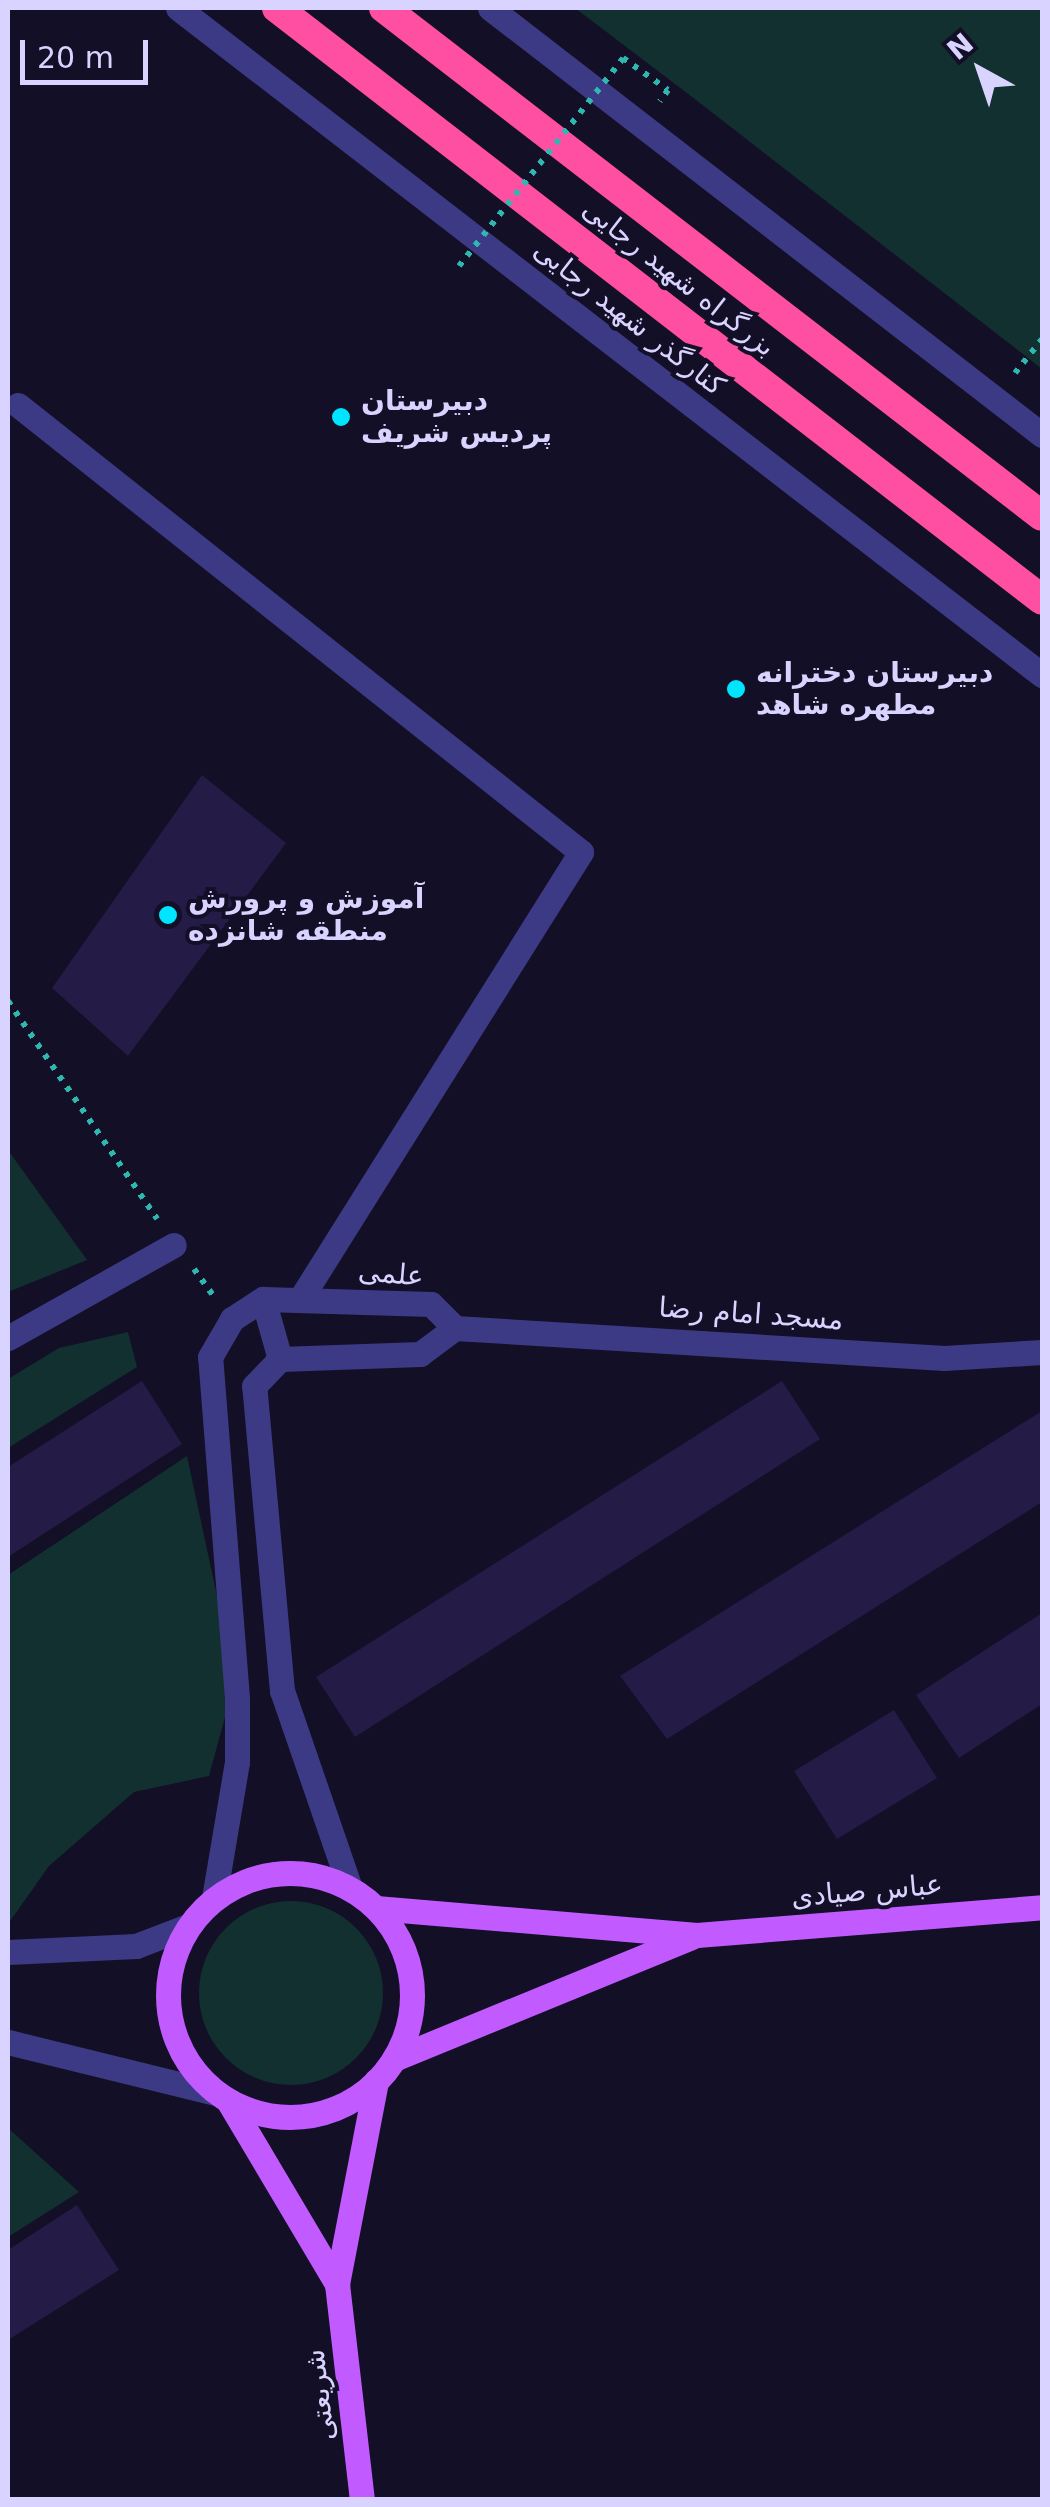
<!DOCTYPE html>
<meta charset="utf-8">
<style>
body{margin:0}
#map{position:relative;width:1050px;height:2507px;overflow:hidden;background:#130f26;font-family:"DejaVu Sans",Cairo,sans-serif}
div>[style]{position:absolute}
.green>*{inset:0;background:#12302f}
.round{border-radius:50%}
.building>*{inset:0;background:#241b47}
.path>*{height:6px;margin-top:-3px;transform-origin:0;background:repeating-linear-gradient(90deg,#2fb8b0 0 5px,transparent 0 13px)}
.minor>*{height:25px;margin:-12.5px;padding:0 12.5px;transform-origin:12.5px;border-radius:12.5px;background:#3d3a85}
.major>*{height:25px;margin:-12.5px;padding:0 12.5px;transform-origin:12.5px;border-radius:12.5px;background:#c25bff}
.major>.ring{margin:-12.5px;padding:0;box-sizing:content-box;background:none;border:25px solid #c25bff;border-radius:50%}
.highway>*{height:30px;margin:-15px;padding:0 15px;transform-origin:15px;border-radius:15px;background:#ff4fa3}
.path-bridge>*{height:6px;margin-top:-3px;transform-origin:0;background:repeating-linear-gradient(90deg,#2fb8b0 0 5px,transparent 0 13px)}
.dots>*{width:28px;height:28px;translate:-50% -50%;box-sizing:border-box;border:5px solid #130f26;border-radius:50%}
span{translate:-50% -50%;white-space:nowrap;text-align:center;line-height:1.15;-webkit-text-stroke:8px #130f26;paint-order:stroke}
.street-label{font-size:28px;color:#d9d4ff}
.poi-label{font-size:28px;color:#d9d4ff;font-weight:700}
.left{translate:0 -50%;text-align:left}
.frame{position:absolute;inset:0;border:10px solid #d9d4ff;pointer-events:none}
.north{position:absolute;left:930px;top:20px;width:100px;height:100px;-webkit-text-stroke:8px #130f26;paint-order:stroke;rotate:320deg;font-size:28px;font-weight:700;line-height:40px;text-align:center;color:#d9d4ff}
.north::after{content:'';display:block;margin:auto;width:35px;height:45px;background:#d9d4ff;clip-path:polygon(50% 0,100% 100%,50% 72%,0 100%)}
.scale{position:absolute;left:20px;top:40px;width:128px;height:45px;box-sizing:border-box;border:5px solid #d9d4ff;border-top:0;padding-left:12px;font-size:30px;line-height:35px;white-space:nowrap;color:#d9d4ff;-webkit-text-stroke:8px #130f26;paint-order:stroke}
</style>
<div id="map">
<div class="green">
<i style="clip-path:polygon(575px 8px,1042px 8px,1042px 369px,696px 100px)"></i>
<i style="clip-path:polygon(8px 1150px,87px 1260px,8px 1292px)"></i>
<i style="clip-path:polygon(128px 1332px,137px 1367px,8px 1448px,8px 1379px,59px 1348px)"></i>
<i style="clip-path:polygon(187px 1456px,235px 1680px,209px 1776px,134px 1792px,49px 1866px,8px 1924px,8px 1575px)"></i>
<i class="round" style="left:199px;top:1901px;width:184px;height:184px"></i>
<i style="clip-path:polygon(8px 2128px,79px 2192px,8px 2237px)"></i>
</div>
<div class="building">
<i style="clip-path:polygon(202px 775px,286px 843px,128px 1056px,52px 988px)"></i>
<i style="clip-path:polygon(142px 1381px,182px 1444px,8px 1557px,8px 1467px)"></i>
<i style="clip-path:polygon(782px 1381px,820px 1439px,355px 1737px,316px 1677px)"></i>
<i style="clip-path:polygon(1042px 1411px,1042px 1502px,667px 1739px,620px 1676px)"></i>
<i style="clip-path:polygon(1042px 1613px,1042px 1704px,959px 1758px,916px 1695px)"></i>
<i style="clip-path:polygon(894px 1710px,937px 1778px,837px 1839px,794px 1771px)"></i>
<i style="clip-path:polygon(77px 2205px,119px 2270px,8px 2340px,8px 2250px)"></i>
</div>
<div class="path">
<i style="left:623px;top:58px;width:55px;rotate:35.4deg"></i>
<i style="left:668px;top:90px;width:14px;rotate:126deg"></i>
<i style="left:1015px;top:373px;width:43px;rotate:-51.5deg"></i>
<i style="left:8px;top:1001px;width:264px;rotate:55.6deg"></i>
<i style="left:194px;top:1269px;width:32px;rotate:54deg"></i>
</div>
<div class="minor">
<i style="left:178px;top:8px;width:1092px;rotate:37.67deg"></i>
<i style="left:490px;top:8px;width:698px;rotate:37.72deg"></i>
<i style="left:18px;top:405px;width:719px;rotate:38.45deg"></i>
<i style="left:581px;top:852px;width:527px;rotate:122.12deg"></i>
<i style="left:263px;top:1299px;width:62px;rotate:74.2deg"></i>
<i style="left:455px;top:1328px;width:490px;rotate:3.5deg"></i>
<i style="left:944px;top:1358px;width:98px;rotate:-3.5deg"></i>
<i style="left:8px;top:1338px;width:190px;rotate:-29.3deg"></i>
<i style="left:350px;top:1888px;width:208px;rotate:-109deg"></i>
<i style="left:282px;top:1691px;width:306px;rotate:-95.2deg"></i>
<i style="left:254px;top:1386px;width:37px;rotate:-46deg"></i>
<i style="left:280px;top:1359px;width:140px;rotate:-2deg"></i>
<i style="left:420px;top:1354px;width:44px;rotate:-36.6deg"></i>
<i style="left:214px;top:1898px;width:138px;rotate:-80.4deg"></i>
<i style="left:237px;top:1762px;width:64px;rotate:-90deg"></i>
<i style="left:237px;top:1698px;width:342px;rotate:-94.5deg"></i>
<i style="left:210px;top:1357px;width:44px;rotate:-59.9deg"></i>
<i style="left:232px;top:1319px;width:37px;rotate:-33deg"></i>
<i style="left:263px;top:1299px;width:168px;rotate:1.7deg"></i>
<i style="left:431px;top:1304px;width:34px;rotate:45deg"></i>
<i style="left:8px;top:1952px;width:128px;rotate:-2.7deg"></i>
<i style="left:136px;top:1946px;width:56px;rotate:-21deg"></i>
<i style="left:8px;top:2042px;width:213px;rotate:13.8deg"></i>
</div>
<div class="major">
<i class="ring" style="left:168px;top:1873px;width:219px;height:219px"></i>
<i style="left:376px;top:1908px;width:322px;rotate:4.8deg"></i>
<i style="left:697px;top:1935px;width:346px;rotate:-4.6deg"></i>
<i style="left:394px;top:2059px;width:322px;rotate:-22.3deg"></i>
<i style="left:229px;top:2102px;width:212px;rotate:59.3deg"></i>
<i style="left:337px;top:2284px;width:207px;rotate:-79.1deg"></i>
<i style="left:337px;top:2284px;width:217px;rotate:83.4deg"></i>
</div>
<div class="highway">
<i style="left:277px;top:8px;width:967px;rotate:37.73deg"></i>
<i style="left:384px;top:8px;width:831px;rotate:37.67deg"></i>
</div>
<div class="path-bridge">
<i style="left:459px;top:266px;width:265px;rotate:-51.7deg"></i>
</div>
<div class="dots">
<i style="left:341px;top:417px;background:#00e5ff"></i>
<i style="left:736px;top:689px;background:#00e5ff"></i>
<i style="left:168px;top:915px;background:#00e5ff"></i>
</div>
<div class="street-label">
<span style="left:679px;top:278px;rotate:38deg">بزرگراه شهید رجایی</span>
<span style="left:629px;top:318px;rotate:38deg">کنارگذر شهید رجایی</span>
<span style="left:391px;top:1274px;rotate:5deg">علمی</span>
<span style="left:751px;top:1314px;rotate:4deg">مسجد امام رضا</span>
<span style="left:867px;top:1891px;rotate:-5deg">عباس صیادی</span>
<span style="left:320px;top:2395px;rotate:-97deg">شریعتی</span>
</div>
<div class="poi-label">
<span class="left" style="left:361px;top:417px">دبیرستان<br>پردیس شریف</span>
<span class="left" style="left:756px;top:689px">دبیرستان دخترانه<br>مطهره شاهد</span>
<span class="left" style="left:188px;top:915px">آموزش و پرورش<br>منطقه شانزده</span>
</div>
<div class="frame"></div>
<div class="north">N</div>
<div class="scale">20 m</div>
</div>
